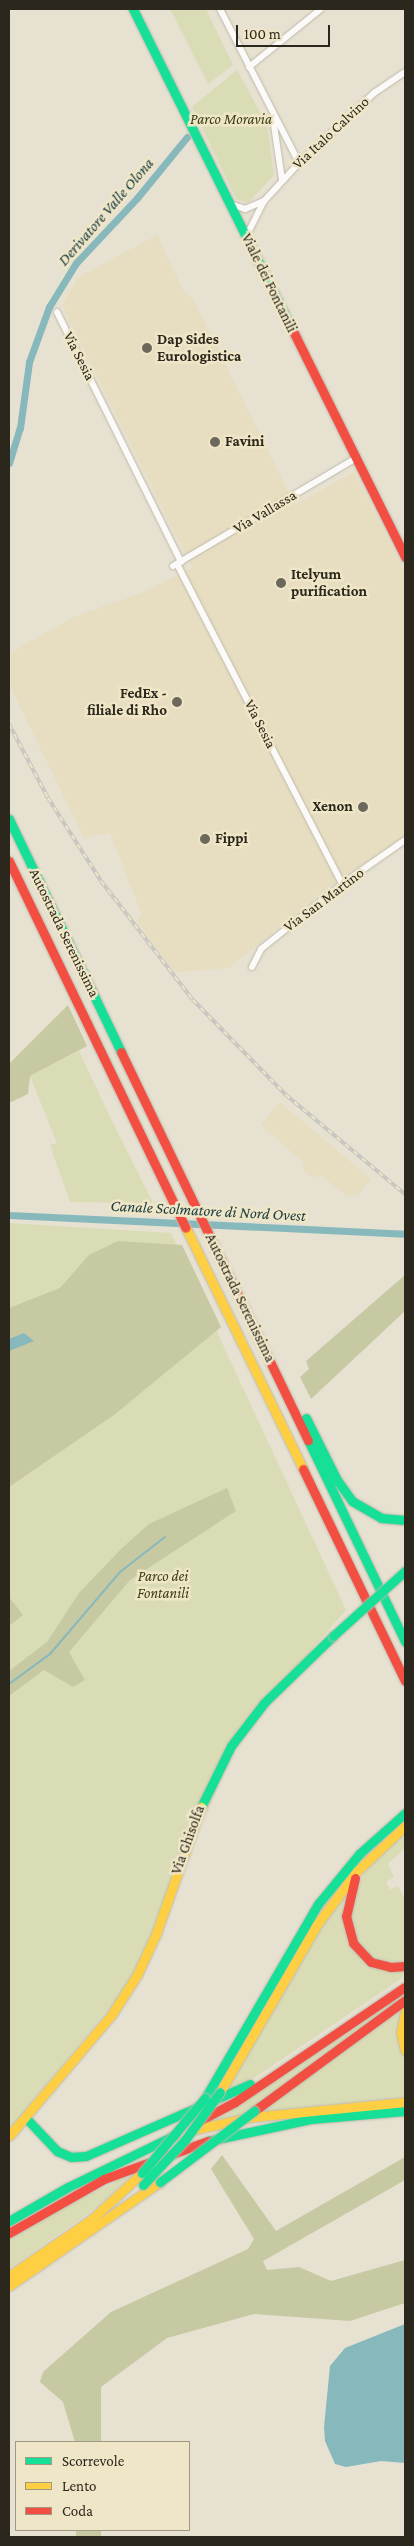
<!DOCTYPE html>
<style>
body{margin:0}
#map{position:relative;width:414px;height:2546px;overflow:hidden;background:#e6e1d0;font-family:"Crimson Pro",serif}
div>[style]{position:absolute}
.built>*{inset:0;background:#e7dec1}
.green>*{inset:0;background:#dadcb6}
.forest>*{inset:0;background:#c7c9a3}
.water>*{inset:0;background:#87b8bc}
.stream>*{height:2px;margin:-1px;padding:0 1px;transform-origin:1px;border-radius:1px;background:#87b8bc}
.canal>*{height:7px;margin:-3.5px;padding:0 3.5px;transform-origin:3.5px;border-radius:3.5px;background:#87b8bc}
.roads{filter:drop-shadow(0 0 1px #bebaac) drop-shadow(0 0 1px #bebaac)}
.street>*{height:6px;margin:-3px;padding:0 3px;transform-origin:3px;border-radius:3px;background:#fbfaf8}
.fast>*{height:9px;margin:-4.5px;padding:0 4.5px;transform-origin:4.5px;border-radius:4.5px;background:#16e098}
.slow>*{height:9px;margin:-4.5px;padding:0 4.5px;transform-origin:4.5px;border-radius:4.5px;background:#ffcf43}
.jam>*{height:9px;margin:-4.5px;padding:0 4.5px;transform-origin:4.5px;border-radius:4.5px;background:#f24e42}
.rail>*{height:4px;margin-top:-2px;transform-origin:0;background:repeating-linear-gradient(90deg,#efe6c7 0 5.5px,#c7c6c1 0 11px);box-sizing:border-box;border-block:1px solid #c7c6c1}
.bridges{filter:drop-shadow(0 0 1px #bebaac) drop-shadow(0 0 1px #bebaac)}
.fast-bridge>*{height:9px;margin:-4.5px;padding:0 4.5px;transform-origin:4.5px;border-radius:4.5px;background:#16e098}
.dots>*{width:14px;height:14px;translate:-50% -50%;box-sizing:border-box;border:2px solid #efe6c7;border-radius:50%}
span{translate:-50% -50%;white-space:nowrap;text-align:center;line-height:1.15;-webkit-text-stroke:5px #efe6c7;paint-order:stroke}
.park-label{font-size:15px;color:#3a3e14;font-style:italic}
.street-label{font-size:15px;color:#2b271c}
.poi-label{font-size:15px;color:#2b271c;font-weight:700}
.left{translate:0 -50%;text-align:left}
.right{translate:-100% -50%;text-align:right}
.water-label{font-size:16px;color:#183b41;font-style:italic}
.frame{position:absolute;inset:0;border:10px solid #2b271c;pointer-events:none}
.legend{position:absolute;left:15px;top:2441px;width:175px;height:90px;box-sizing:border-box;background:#efe6c7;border:1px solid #a19a83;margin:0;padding:6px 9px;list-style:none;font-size:15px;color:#2b271c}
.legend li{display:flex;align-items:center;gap:10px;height:25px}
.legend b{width:25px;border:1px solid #a19a83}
.scale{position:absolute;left:236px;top:25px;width:94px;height:22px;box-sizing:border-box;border:2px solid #2b271c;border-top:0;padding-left:6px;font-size:15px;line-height:18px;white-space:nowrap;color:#2b271c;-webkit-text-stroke:4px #efe6c7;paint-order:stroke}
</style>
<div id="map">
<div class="built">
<i style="clip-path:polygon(157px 235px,184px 292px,192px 297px,295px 505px,354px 472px,405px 572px,405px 837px,328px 887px,229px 968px,175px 972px,136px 921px,142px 915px,110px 833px,84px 838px,11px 688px,11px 652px,76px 616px,141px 593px,192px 568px,62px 305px,79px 277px)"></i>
<i style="clip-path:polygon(280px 1102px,371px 1179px,358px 1195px,347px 1196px,320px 1175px,315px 1178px,304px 1172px,303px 1162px,261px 1125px)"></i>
</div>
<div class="green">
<i style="clip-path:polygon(170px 9px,206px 9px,233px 65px,208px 84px)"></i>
<i style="clip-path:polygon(237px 70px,267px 125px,274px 175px,249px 202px,237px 200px,192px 107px)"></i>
<i style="clip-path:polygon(79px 1051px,111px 1119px,153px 1203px,70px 1202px,50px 1145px,57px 1143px,30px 1076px)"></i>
<i style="clip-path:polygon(9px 1223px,171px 1233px,346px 1610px,243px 1729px,137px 1975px,9px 2129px)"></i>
<i style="clip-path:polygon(405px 1830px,405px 1848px,388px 1864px,394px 1877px,386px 1882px,390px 1890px,398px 1886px,405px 1899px,405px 1963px,378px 1961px,361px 1948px,350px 1923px,363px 1874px)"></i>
<i style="clip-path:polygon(347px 1888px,344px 1908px,359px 1956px,405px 1969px,405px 1976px,248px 2082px,224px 2094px,280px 1993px)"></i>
<i style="clip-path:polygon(405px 1990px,405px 1996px,241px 2116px,216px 2120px,215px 2117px)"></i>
<i style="clip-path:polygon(405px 2004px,402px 2051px,405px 2057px,405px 2098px,258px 2113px)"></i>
<i style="clip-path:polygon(132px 2174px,99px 2206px,9px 2269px,9px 2240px,63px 2207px)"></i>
</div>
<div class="forest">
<i style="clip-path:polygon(68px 1005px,87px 1046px,30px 1076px,28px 1094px,9px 1103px,9px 1064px)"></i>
<i style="clip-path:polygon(118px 1241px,182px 1245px,221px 1327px,114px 1415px,9px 1487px,9px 1308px,60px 1288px,89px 1255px)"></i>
<i style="clip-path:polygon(405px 1275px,405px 1311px,311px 1399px,300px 1377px,309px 1369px,306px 1361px)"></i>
<i style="clip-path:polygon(227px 1488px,236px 1511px,130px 1580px,69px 1652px,85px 1680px,73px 1687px,44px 1670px,9px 1696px,9px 1671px,47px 1642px,79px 1593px,122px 1548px,149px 1524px)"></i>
<i style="clip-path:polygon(9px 1597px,23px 1615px,9px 1626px)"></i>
<i style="clip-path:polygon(222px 2155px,276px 2231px,405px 2157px,405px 2180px,263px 2261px,267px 2270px,299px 2267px,331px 2281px,405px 2260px,405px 2303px,350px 2321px,254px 2314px,167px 2338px,101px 2387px,101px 2442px,75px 2442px,63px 2402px,40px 2382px,43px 2372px,111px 2312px,248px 2249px,254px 2239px,211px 2169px)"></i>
<i style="clip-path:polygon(76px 2530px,101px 2530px,101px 2537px,76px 2537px)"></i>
</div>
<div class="water">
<i style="clip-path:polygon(24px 1333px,34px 1341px,9px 1351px,9px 1339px)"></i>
<i style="clip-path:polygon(405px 2324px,405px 2463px,381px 2461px,346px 2467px,335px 2464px,325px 2441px,324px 2427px,330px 2366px,345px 2348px)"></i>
</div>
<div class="stream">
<i style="left:9px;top:1684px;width:51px;rotate:-36.2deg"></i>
<i style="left:50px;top:1654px;width:108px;rotate:-49.5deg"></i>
<i style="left:120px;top:1572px;width:57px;rotate:-37.9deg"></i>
</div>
<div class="canal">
<i style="left:9px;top:463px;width:37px;rotate:-73deg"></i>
<i style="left:20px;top:428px;width:67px;rotate:-82.2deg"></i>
<i style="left:29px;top:362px;width:59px;rotate:-70deg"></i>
<i style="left:49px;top:307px;width:52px;rotate:-58.5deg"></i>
<i style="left:76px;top:263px;width:89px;rotate:-46.8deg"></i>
<i style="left:137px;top:198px;width:79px;rotate:-50.7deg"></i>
<i style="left:9px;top:1215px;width:396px;rotate:2.7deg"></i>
</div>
<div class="roads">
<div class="street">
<i style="left:220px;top:9px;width:173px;rotate:62.8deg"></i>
<i style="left:249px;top:67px;width:92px;rotate:-38.9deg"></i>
<i style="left:273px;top:118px;width:63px;rotate:81.7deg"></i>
<i style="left:264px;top:201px;width:52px;rotate:-47.4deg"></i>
<i style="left:299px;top:163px;width:103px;rotate:-43deg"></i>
<i style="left:374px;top:93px;width:37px;rotate:-34deg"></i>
<i style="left:230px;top:204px;width:16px;rotate:18deg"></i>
<i style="left:245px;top:209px;width:21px;rotate:-23deg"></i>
<i style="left:264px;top:201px;width:40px;rotate:116.6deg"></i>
<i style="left:57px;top:312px;width:279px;rotate:63.6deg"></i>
<i style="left:177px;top:564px;width:360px;rotate:62.7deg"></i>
<i style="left:173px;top:566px;width:212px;rotate:-30.5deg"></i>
<i style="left:252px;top:967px;width:20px;rotate:-63deg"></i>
<i style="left:261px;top:949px;width:104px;rotate:-38.7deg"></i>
<i style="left:342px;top:884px;width:77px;rotate:-34.9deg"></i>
</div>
<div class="fast">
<i style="left:133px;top:9px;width:355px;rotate:63.6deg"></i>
<i style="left:9px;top:819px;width:259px;rotate:64.3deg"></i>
<i style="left:306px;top:1418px;width:69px;rotate:63.4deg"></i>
<i style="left:337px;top:1480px;width:26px;rotate:54deg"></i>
<i style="left:352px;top:1501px;width:34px;rotate:30deg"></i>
<i style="left:381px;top:1518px;width:24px;rotate:5deg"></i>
<i style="left:308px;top:1440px;width:224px;rotate:64.3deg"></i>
<i style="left:201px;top:1807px;width:68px;rotate:-63.8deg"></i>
<i style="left:231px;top:1746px;width:54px;rotate:-52.5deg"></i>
<i style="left:264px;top:1703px;width:96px;rotate:-44.2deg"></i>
<i style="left:205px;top:2098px;width:225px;rotate:-59.8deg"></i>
<i style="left:318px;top:1904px;width:65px;rotate:-50.6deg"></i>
<i style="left:359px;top:1854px;width:62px;rotate:-41.7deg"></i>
<i style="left:25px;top:2117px;width:47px;rotate:46.7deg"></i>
<i style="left:57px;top:2151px;width:15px;rotate:23deg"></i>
<i style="left:71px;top:2157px;width:15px;rotate:-4deg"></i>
<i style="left:86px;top:2156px;width:179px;rotate:-23.7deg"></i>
<i style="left:208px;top:2141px;width:105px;rotate:-12.1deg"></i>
<i style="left:311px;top:2119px;width:94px;rotate:-4.9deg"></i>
<i style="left:9px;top:2221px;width:68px;rotate:-30deg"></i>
<i style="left:68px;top:2187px;width:119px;rotate:-25.9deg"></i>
</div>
<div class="slow">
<i style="left:186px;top:1228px;width:268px;rotate:64.1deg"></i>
<i style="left:405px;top:2012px;width:21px;rotate:101deg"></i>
<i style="left:401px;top:2033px;width:18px;rotate:77deg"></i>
<i style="left:220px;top:2092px;width:195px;rotate:-59.9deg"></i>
<i style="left:318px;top:1923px;width:65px;rotate:-53.1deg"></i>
<i style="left:357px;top:1871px;width:66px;rotate:-43.2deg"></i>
<i style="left:192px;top:2130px;width:61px;rotate:-12.2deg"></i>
<i style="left:252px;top:2117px;width:154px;rotate:-5.6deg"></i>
<i style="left:9px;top:2136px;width:160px;rotate:-49.8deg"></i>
<i style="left:112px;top:2014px;width:46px;rotate:-57.3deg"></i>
<i style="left:137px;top:1975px;width:45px;rotate:-65.1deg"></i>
<i style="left:156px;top:1934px;width:135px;rotate:-70.5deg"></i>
<i style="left:9px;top:2276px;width:102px;rotate:-34.6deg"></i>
<i style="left:93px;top:2218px;width:67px;rotate:-42.6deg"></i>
<i style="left:9px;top:2286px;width:183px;rotate:-34.6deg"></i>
</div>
<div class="jam">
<i style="left:291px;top:327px;width:257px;rotate:63.6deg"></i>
<i style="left:9px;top:861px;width:407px;rotate:64.3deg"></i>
<i style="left:121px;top:1052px;width:431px;rotate:64.3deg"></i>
<i style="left:303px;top:1469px;width:235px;rotate:64.3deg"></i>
<i style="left:355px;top:1878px;width:39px;rotate:103deg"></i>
<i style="left:346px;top:1916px;width:28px;rotate:75deg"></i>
<i style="left:353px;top:1943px;width:26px;rotate:47deg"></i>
<i style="left:371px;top:1962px;width:21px;rotate:14deg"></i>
<i style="left:391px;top:1967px;width:14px;rotate:-4deg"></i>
<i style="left:254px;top:2111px;width:187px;rotate:-36.3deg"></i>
<i style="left:197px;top:2122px;width:43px;rotate:-27.8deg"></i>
<i style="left:235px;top:2102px;width:205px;rotate:-34.1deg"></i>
<i style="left:9px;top:2233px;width:109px;rotate:-29.6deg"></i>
<i style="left:104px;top:2179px;width:111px;rotate:-20.1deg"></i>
</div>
</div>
<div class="rail">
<i style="left:9px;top:724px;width:84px;rotate:62.2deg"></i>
<i style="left:48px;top:798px;width:98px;rotate:57.4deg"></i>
<i style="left:101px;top:881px;width:150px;rotate:52.3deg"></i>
<i style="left:193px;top:1000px;width:133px;rotate:45.6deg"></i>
<i style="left:286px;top:1095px;width:155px;rotate:39.8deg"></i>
</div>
<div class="bridges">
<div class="fast-bridge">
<i style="left:333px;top:1636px;width:97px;rotate:-42.1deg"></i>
<i style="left:142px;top:2173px;width:98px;rotate:-50deg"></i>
<i style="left:160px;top:2182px;width:118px;rotate:-37.1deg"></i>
<i style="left:143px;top:2185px;width:62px;rotate:-47deg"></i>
<i style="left:185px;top:2140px;width:59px;rotate:-53.9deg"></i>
</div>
</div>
<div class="dots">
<i style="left:147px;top:348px;background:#6c685b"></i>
<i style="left:215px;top:442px;background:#6c685b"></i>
<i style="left:281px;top:583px;background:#6c685b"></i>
<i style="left:177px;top:702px;background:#6c685b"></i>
<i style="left:363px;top:807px;background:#6c685b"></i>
<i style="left:205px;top:839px;background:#6c685b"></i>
</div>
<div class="park-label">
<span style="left:231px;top:120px">Parco Moravia</span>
<span style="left:163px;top:1585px">Parco dei<br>Fontanili</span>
</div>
<div class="street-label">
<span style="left:331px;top:133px;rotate:-43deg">Via Italo Calvino</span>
<span style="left:269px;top:283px;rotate:64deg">Viale dei Fontanili</span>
<span style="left:79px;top:356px;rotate:63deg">Via Sesia</span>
<span style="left:265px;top:512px;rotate:-31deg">Via Vallassa</span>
<span style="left:260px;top:724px;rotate:63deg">Via Sesia</span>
<span style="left:324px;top:900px;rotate:-37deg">Via San Martino</span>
<span style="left:64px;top:933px;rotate:64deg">Autostrada Serenissima</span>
<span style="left:240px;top:1298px;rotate:64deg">Autostrada Serenissima</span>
<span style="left:188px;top:1840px;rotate:-70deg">Via Ghisolfa</span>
</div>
<div class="poi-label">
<span class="left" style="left:157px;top:348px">Dap Sides<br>Eurologistica</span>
<span class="left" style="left:225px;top:442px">Favini</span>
<span class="left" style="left:291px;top:583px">Itelyum<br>purification</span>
<span class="right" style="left:167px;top:702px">FedEx -<br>filiale di Rho</span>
<span class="right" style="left:353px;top:807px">Xenon</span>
<span class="left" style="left:215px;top:839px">Fippi</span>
</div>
<div class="water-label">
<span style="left:106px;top:212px;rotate:-49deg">Derivatore Valle Olona</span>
<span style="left:208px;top:1211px;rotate:3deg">Canale Scolmatore di Nord Ovest</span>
</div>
<div class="frame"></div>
<ul class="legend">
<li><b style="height:6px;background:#16e098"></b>Scorrevole</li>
<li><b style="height:6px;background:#ffcf43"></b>Lento</li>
<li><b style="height:6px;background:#f24e42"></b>Coda</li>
</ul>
<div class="scale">100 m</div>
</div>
